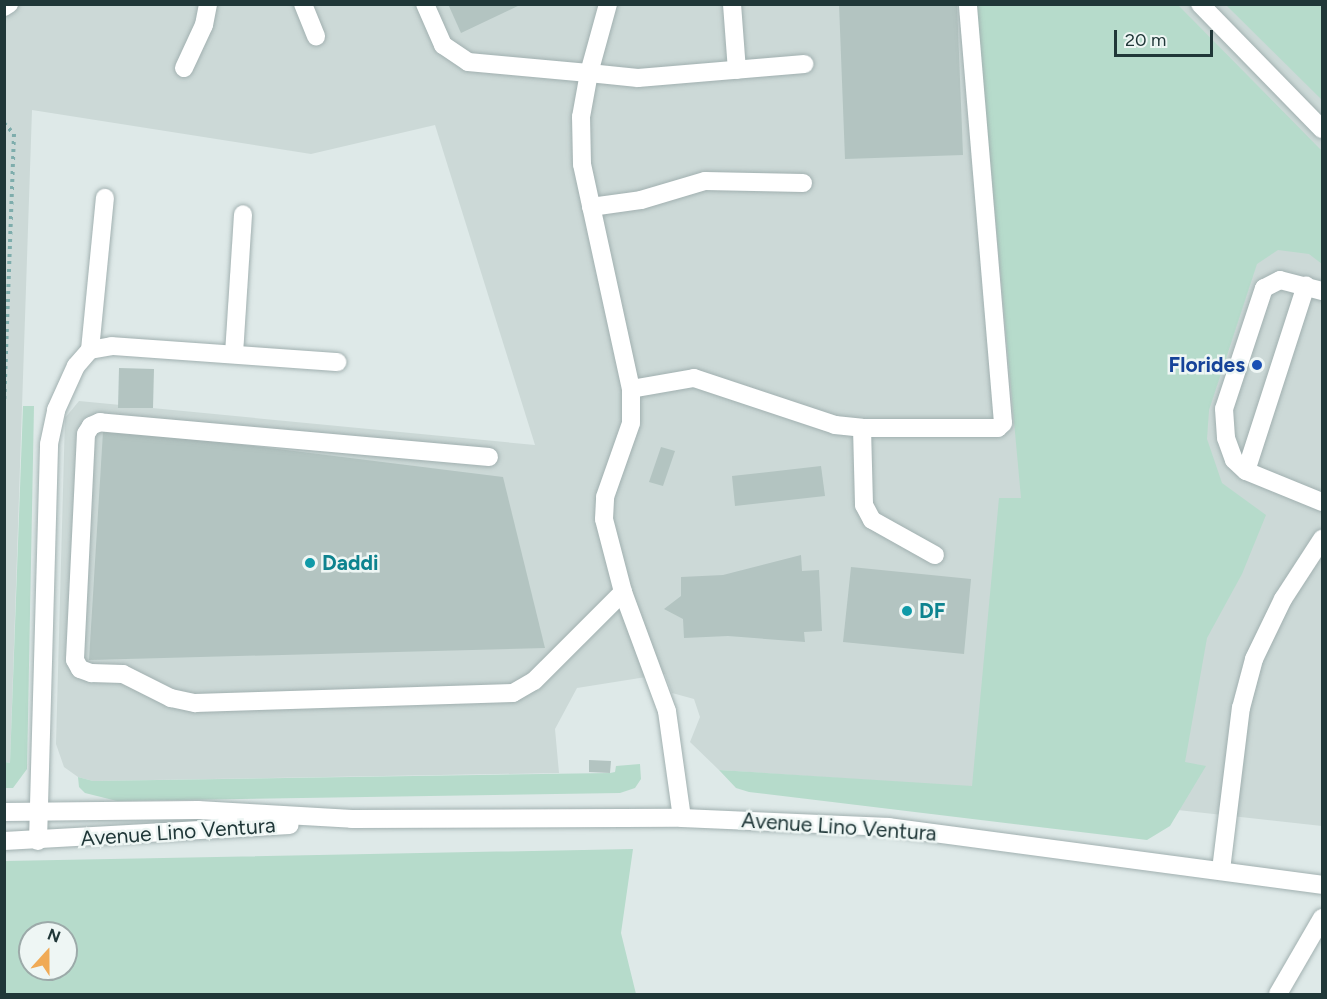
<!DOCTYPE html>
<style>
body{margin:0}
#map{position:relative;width:1327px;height:999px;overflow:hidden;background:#dee9e8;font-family:Figtree,sans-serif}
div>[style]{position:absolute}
.built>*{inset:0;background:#ccd9d7}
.green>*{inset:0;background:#b6dbcb}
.building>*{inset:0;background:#b3c4c1}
.path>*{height:4px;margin-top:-2px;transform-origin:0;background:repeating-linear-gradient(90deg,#7eadac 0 3px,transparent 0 7.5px)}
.roads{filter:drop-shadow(0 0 2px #a1b0b0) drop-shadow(0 0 2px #a1b0b0)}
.lane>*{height:18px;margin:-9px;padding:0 9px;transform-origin:9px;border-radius:9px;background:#fff}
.street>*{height:18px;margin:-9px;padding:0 9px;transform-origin:9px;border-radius:9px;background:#fff}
.secondary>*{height:18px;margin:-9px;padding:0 9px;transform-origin:9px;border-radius:9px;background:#fff}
.dots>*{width:16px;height:16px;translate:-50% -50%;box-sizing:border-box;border:3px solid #eef6f4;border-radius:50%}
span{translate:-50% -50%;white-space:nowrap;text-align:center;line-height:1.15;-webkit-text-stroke:5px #eef6f4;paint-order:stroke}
.transit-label{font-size:21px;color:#164399;font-weight:700}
.right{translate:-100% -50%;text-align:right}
.culture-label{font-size:21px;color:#0d838f;font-weight:700}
.left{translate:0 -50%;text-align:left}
.street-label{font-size:21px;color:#203738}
.frame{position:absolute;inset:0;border:6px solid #203738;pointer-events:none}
.north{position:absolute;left:18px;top:921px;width:60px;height:60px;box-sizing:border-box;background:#eef6f4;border:2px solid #9caaa9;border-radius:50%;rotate:21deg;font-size:16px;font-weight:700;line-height:24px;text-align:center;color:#203738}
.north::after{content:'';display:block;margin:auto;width:21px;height:27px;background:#f0aa55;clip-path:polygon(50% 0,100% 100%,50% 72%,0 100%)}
.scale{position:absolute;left:1114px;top:30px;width:99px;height:27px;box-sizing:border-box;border:3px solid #203738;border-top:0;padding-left:8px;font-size:18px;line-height:21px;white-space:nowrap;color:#203738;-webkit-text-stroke:4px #eef6f4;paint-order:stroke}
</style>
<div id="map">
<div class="built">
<i style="clip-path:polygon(4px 5px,1322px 5px,1322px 826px,972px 787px,719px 770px,690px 742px,700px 717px,694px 699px,672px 693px,665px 674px,577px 688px,555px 729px,559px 773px,93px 781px,78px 777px,64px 767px,56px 744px,65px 418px,79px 401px,535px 445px,435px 125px,311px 154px,32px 110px,10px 763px,5px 762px)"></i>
</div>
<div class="green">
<i style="clip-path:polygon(976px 5px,1178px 5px,1322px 151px,1322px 264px,1309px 254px,1278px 250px,1257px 264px,1209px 410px,1207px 439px,1222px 483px,1266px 515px,1242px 574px,1207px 638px,1185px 762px,1206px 766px,1170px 826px,1147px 840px,749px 792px,736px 788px,719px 770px,972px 786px,999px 498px,1021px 498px)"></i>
<i style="clip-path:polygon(1226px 5px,1322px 5px,1322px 100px)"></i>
<i style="clip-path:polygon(23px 406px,34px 406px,27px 769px,13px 788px,5px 788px,5px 762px,10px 763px)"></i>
<i style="clip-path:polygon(640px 764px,641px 779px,635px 788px,620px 793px,117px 801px,85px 793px,79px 787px,78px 777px,93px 781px,610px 773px,615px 772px,616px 766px)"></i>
<i style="clip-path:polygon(evenodd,633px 849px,621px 933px,636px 994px,5px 994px,5px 861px,633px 849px,30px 933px,66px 933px,66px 969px,30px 969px,30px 933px)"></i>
</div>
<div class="building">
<i style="clip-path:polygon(448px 4px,522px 4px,461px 33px)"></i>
<i style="clip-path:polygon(839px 4px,957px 4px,963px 155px,845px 159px)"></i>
<i style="clip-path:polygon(119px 368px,154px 369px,153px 408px,118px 408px)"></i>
<i style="clip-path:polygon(103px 432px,165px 435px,503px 477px,545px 648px,89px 660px)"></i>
<i style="clip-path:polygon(661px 447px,675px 451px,663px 486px,649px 482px)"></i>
<i style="clip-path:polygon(821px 466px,825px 496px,735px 506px,732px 476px)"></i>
<i style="clip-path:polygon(801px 555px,802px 571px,819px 570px,822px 631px,804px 632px,805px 642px,728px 636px,684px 638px,683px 619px,664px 609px,681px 596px,681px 577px,723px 575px)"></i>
<i style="clip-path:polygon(851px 567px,971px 579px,964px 654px,843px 642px)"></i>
<i style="clip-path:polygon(589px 760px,611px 761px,610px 773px,589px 772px)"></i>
</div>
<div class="path">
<i style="left:4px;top:123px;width:15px;rotate:48deg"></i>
<i style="left:14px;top:134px;width:270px;rotate:92.1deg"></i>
</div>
<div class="roads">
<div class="lane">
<i style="left:303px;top:4px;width:35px;rotate:68deg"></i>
<i style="left:425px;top:4px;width:45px;rotate:66.3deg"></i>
<i style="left:443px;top:45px;width:30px;rotate:34deg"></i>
<i style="left:468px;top:62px;width:121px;rotate:5.2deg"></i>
<i style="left:589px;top:73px;width:72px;rotate:-74.6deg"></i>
<i style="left:732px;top:4px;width:66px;rotate:85.7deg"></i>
<i style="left:4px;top:7px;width:6px;rotate:-31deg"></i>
<i style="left:184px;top:68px;width:47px;rotate:-65.1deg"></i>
<i style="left:204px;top:25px;width:21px;rotate:-79deg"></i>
<i style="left:591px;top:207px;width:50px;rotate:-8deg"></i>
<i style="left:641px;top:200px;width:67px;rotate:-16.5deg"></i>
<i style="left:705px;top:181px;width:98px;rotate:1.2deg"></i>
<i style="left:1322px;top:291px;width:43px;rotate:-165.3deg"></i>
<i style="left:1280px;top:280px;width:18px;rotate:153deg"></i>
<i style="left:1264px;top:288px;width:127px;rotate:108.3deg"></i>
<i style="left:1224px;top:409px;width:29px;rotate:86deg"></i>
<i style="left:1226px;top:438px;width:23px;rotate:70deg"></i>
<i style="left:1234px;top:460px;width:16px;rotate:43deg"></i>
<i style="left:1246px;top:471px;width:82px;rotate:22.2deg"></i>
<i style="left:90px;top:350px;width:153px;rotate:-84.4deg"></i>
<i style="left:234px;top:354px;width:140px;rotate:-86.3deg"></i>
<i style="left:631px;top:389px;width:64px;rotate:-9.9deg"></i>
<i style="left:694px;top:378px;width:149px;rotate:18.4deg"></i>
<i style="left:835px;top:425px;width:27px;rotate:6deg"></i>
<i style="left:862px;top:428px;width:136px"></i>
<i style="left:998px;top:428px;width:7px;rotate:-45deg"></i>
<i style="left:1003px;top:423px;width:420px;rotate:-94.8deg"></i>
<i style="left:862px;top:428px;width:77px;rotate:88.5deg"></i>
<i style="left:864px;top:505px;width:17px;rotate:62deg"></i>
<i style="left:872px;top:520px;width:72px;rotate:29.1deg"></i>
<i style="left:489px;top:457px;width:391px;rotate:-174.9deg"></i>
<i style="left:100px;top:422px;width:10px;rotate:156deg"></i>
<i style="left:91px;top:426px;width:9px;rotate:122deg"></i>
<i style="left:86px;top:434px;width:226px;rotate:92.8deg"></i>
<i style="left:75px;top:660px;width:10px;rotate:61deg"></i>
<i style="left:80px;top:669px;width:12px;rotate:20deg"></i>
<i style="left:91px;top:673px;width:32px;rotate:2deg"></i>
<i style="left:123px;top:674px;width:54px;rotate:26.6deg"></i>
<i style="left:171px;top:698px;width:25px;rotate:12deg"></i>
<i style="left:195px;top:703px;width:318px;rotate:-1.8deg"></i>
<i style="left:513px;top:693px;width:24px;rotate:-30deg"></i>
<i style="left:534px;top:681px;width:126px;rotate:-45deg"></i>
<i style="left:1246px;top:471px;width:195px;rotate:-72.1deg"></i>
<i style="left:682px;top:818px;width:108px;rotate:-98deg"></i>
<i style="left:667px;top:711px;width:127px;rotate:-110.3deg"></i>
<i style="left:623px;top:592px;width:75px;rotate:-104.6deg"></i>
<i style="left:604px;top:519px;width:22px;rotate:-87deg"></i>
<i style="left:605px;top:497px;width:78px;rotate:-70.6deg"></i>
<i style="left:631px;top:423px;width:34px;rotate:-90deg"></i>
<i style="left:631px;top:389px;width:230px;rotate:-102.3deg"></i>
<i style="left:582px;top:164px;width:47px;rotate:-91.2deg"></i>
<i style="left:581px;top:117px;width:45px;rotate:-79.7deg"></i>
<i style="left:589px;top:73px;width:49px;rotate:5.8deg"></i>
<i style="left:638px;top:78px;width:167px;rotate:-4.8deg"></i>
<i style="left:38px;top:841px;width:397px;rotate:-88.4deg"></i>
<i style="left:49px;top:444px;width:35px;rotate:-78deg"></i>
<i style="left:56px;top:410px;width:48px;rotate:-65.6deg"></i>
<i style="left:76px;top:366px;width:21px;rotate:-49deg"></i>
<i style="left:90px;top:350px;width:22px;rotate:-10deg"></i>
<i style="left:112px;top:346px;width:226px;rotate:4.1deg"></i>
</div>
<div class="street">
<i style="left:1200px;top:4px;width:175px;rotate:45.7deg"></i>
<i style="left:1221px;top:870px;width:163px;rotate:-83deg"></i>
<i style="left:1241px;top:708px;width:51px;rotate:-75.1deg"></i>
<i style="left:1254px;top:659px;width:67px;rotate:-64.2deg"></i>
<i style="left:1283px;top:599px;width:72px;rotate:-57deg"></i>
<i style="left:1278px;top:994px;width:88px;rotate:-59.9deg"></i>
</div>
<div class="secondary">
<i style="left:4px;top:812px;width:194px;rotate:-0.6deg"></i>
<i style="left:198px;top:810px;width:154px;rotate:3.3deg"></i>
<i style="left:352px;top:819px;width:330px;rotate:-0.2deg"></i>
<i style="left:682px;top:818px;width:207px;rotate:2.5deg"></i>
<i style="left:889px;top:827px;width:437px;rotate:7.6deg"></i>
<i style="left:4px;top:841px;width:286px;rotate:-3.2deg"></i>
</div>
</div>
<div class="dots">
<i style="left:1257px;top:365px;background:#1a4fb4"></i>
<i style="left:310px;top:563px;background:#0f9aa8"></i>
<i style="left:907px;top:611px;background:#0f9aa8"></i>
</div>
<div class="transit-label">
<span class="right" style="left:1245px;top:365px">Florides</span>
</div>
<div class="culture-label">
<span class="left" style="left:322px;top:563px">Daddi</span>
<span class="left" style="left:919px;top:611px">DF</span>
</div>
<div class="street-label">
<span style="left:839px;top:827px;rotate:4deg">Avenue Lino Ventura</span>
<span style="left:178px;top:832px;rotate:-4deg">Avenue Lino Ventura</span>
</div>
<div class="frame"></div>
<div class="north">N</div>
<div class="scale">20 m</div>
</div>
